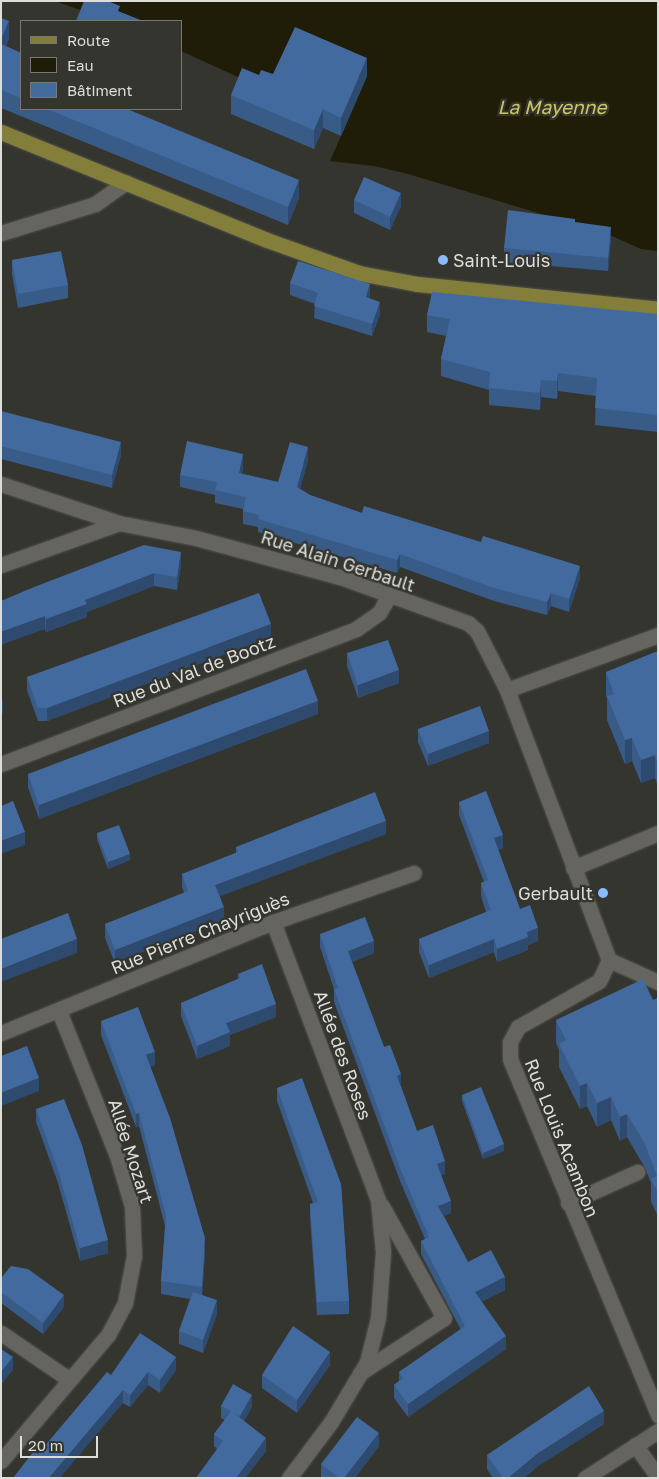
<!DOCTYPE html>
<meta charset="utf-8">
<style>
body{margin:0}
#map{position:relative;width:659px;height:1479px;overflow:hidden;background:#35352f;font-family:"Golos Text",sans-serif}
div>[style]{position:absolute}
.water>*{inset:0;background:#1f1d07}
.roads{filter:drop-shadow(0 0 1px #53524d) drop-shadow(0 0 1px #53524d)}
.minor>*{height:15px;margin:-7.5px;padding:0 7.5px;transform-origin:7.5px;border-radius:7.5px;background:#65645e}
.major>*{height:15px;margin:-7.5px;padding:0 7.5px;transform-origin:7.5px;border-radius:7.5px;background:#847e3b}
.wall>*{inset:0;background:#395b88}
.shaded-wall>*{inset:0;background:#2e4a6f}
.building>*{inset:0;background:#426a9e}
.dots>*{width:14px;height:14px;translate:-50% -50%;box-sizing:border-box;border:2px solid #35352f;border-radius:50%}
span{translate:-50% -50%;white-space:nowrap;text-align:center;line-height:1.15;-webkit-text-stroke:4.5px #35352f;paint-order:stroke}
.poi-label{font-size:18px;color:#ddddd9}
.left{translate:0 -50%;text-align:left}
.right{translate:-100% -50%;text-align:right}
.street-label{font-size:18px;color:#ddddd9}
.water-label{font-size:19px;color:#cec660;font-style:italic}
.frame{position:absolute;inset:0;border:2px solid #ddddd9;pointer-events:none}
.legend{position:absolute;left:20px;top:20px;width:162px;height:90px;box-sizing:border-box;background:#35352f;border:1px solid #787873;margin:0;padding:6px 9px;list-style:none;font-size:15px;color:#ddddd9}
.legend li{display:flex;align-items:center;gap:10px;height:25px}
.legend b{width:25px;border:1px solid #787873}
.scale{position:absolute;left:20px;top:1436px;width:78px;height:22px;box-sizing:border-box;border:2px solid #ddddd9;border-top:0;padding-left:6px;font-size:15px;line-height:18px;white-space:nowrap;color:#ddddd9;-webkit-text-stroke:4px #35352f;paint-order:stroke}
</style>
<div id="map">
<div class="water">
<i style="clip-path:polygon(54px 1px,658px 1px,658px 251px,641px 249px,605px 233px,408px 174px,374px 166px,330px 161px,367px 76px,273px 93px,181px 51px,181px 21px,113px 21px)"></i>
</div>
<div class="roads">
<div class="minor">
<i style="left:1px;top:233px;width:98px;rotate:-17.1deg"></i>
<i style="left:95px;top:204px;width:38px;rotate:-35deg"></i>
<i style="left:1px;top:484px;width:124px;rotate:18.3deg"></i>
<i style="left:1px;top:565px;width:125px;rotate:-19.6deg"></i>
<i style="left:119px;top:523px;width:78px;rotate:11deg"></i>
<i style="left:196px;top:538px;width:149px;rotate:15.2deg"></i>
<i style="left:340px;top:577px;width:136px;rotate:19.8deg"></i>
<i style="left:468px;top:623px;width:12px;rotate:42deg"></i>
<i style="left:477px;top:631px;width:66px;rotate:63deg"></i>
<i style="left:507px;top:690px;width:289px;rotate:69.3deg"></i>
<i style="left:609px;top:960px;width:23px;rotate:115deg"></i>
<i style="left:599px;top:981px;width:93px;rotate:150.4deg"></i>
<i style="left:518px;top:1027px;width:17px;rotate:118deg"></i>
<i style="left:510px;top:1042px;width:17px;rotate:90deg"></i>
<i style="left:510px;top:1059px;width:386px;rotate:67.4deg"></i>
<i style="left:507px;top:690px;width:161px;rotate:-20deg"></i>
<i style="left:1px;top:764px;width:380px;rotate:-20.8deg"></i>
<i style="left:356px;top:629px;width:28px;rotate:-35deg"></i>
<i style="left:379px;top:613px;width:20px;rotate:-60deg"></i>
<i style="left:573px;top:868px;width:92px;rotate:-22.4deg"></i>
<i style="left:273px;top:922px;width:297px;rotate:69.3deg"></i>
<i style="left:378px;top:1200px;width:52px;rotate:84.5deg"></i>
<i style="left:383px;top:1252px;width:66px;rotate:94.3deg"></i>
<i style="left:378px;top:1318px;width:45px;rotate:104deg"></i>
<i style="left:367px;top:1362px;width:70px;rotate:121deg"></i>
<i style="left:331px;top:1422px;width:70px;rotate:126.9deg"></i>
<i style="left:609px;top:960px;width:54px;rotate:24.2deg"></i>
<i style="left:1px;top:1033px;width:294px;rotate:-22.2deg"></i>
<i style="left:273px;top:922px;width:149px;rotate:-19.2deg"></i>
<i style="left:568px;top:1203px;width:76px;rotate:-24.2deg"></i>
<i style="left:1px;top:1333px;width:83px;rotate:34.3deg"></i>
<i style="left:360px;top:1373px;width:100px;rotate:-33.2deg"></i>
<i style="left:444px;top:1318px;width:128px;rotate:-119deg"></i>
<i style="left:635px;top:1445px;width:39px;rotate:54deg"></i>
<i style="left:1px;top:1461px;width:165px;rotate:-49.7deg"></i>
<i style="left:108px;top:1335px;width:36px;rotate:-62deg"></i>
<i style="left:125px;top:1303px;width:48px;rotate:-79.2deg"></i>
<i style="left:134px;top:1256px;width:50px;rotate:-92.3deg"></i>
<i style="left:132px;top:1206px;width:52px;rotate:-106.7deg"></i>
<i style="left:117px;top:1156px;width:156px;rotate:-111.8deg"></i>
<i style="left:585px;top:1478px;width:87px;rotate:-32.8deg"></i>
</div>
<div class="major">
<i style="left:1px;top:132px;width:287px;rotate:22.1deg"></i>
<i style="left:267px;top:240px;width:98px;rotate:19.7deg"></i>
<i style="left:359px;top:273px;width:60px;rotate:10.6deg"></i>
<i style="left:418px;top:284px;width:241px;rotate:5.9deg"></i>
</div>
</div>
<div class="wall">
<i style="clip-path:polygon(1px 18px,9px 39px,6px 46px,21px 53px,21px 109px,127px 109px,299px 198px,288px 225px,1px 108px)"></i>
<i style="clip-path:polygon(273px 74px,367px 76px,341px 136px,323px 128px,314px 149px,231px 114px,231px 95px,259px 75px)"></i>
<i style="clip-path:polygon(354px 200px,401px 206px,390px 230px,354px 213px)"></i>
<i style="clip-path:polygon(611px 240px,608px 271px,504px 262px,504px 248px)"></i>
<i style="clip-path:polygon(12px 260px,68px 285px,68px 298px,18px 308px,12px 274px)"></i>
<i style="clip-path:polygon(290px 283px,370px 296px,369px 298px,380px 314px,372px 336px,314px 318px,315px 304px,290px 295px)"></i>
<i style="clip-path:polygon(658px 314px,658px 432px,595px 425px,596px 396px,558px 391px,557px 399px,541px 397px,540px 410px,489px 405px,489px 390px,441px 376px,441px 359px,446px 336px,427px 332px,427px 315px)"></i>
<i style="clip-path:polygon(1px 411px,121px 455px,112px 488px,1px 459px)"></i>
<i style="clip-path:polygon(308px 460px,300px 489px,310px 495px,362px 513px,580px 578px,569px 612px,551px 606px,547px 615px,494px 601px,411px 571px,400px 567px,397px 573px,258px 532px,258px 527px,243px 524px,243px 509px,215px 503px,215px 495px,180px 487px,180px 475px,243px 467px,242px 474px,278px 482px)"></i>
<i style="clip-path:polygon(181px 565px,177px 590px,154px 586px,87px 612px,87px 617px,46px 632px,45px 629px,1px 601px)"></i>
<i style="clip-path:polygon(271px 637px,47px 721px,38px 721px,27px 690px,27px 677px)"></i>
<i style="clip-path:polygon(658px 651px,658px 786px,655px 778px,641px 783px,632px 761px,625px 764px,607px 720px,607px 699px,606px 695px,606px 672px)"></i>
<i style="clip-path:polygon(347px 653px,399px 683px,358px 698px,347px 666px)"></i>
<i style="clip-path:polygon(318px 714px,39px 819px,28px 787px,28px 774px)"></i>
<i style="clip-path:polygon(418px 729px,489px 743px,428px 766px,418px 742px)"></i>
<i style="clip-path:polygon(459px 802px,503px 848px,498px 850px,520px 909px,538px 941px,528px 945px,528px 950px,497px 962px,494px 952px,429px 978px,419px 952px,419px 939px,486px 912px,481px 896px,481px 883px,484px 882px,459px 815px)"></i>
<i style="clip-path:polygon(97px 833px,130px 860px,108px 869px,97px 839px)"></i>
<i style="clip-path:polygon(386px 834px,220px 896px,224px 920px,115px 963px,105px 938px,105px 924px,184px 893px,182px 887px,182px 874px,236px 853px,236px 847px)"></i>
<i style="clip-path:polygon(320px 934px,374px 953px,352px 962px,384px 1047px,401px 1086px,417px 1131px,445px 1174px,441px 1175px,451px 1213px,444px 1216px,468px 1262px,505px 1290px,481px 1302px,506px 1349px,408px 1417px,394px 1398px,394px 1385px,399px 1381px,399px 1372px,461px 1330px,421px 1254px,421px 1241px,425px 1239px,400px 1181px,334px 1002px,334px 989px,320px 947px)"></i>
<i style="clip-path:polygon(238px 974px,276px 1017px,230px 1035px,230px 1046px,197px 1059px,181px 1016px,181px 1003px,238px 979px)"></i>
<i style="clip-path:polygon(658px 998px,658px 1216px,651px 1202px,651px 1183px,645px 1168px,627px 1137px,620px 1141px,611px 1120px,597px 1127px,587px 1106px,580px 1109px,559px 1067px,559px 1050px,556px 1043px,556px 1020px,653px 1000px)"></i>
<i style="clip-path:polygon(101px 1021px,155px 1065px,150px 1067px,205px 1252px,202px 1295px,217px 1314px,203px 1353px,179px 1344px,179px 1331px,190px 1299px,161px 1294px,161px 1281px,165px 1226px,139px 1126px,136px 1127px,101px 1035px)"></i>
<i style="clip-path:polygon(277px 1088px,341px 1184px,349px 1301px,349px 1314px,317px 1315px,310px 1217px,310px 1204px,313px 1203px,277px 1101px)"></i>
<i style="clip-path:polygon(462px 1095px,504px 1151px,483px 1159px,462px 1101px)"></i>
<i style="clip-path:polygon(36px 1109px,108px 1253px,80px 1261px,58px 1183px,36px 1122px)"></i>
<i style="clip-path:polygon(1px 1278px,64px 1307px,43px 1334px,1px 1303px)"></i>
<i style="clip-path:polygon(330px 1365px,297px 1413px,262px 1388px,262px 1375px)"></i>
<i style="clip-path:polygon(176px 1370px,160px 1393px,148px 1385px,130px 1407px,123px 1403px,38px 1454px,111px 1375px)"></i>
<i style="clip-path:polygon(221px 1406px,252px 1407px,244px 1421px,266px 1451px,245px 1478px,196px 1478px,217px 1449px,214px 1446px,214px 1434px,225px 1420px,221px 1418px)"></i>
<i style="clip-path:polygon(604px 1424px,538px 1466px,524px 1478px,493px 1478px,487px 1469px,487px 1455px)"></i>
<i style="clip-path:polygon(379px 1446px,355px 1478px,321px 1477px,321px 1464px)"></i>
</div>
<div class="shaded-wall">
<i style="clip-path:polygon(9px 21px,9px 39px,1px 56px,1px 39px)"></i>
<i style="clip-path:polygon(367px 58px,367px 76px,341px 136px,341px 118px)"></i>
<i style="clip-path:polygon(323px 109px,323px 128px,314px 149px,314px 130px)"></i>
<i style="clip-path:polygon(299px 180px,299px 198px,288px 225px,288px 207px)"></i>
<i style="clip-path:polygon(401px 193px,401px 206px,390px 230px,390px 217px)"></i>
<i style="clip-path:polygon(611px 227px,611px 240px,608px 271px,608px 258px)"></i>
<i style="clip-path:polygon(370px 284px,370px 296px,366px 309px,366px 297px)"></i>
<i style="clip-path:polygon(380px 302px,380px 314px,372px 336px,372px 324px)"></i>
<i style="clip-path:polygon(558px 373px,558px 391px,557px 399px,557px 381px)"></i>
<i style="clip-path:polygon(541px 380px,541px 397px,540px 410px,540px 393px)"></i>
<i style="clip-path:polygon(121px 442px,121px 455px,112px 488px,112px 475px)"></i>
<i style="clip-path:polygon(308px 447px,308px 460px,297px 500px,297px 487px)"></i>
<i style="clip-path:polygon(243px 454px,243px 467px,239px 486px,239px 473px)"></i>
<i style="clip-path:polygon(181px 552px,181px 565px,177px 590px,177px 577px)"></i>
<i style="clip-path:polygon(400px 554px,400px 567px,397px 573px,397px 560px)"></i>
<i style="clip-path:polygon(580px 566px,580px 578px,569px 612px,569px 599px)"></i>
<i style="clip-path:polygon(154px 573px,154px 586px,87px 612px,87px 617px,46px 632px,46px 619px,85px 600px)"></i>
<i style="clip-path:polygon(551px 593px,551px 606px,547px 615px,547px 602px)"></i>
<i style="clip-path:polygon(45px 616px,45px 629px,1px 645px,1px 632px)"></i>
<i style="clip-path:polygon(271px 624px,271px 637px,47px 721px,47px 708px)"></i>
<i style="clip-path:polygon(399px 670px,399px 683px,358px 698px,358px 685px)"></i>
<i style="clip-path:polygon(3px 700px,3px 713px,1px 716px,1px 702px)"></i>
<i style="clip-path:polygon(318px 701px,318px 714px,39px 819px,39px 805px)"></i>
<i style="clip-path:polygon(489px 731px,489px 743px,428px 766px,428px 754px)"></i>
<i style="clip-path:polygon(632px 738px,632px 761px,625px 764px,625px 740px)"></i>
<i style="clip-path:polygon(655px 755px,655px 778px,641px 783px,641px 760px)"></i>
<i style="clip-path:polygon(386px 821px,386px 834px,215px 898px,215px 885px)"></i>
<i style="clip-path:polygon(25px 832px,25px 845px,1px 854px,1px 841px)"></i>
<i style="clip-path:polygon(503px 835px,503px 848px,494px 851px,494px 838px)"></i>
<i style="clip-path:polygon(130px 854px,130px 860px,108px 869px,108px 862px)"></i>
<i style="clip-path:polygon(224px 907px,224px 920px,115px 963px,115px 950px)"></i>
<i style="clip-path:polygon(538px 928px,538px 941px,528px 945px,528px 950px,497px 962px,497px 949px,527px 932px)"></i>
<i style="clip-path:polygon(77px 939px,77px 953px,1px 982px,1px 969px)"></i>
<i style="clip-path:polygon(494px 939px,494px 952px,429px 978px,429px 965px)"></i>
<i style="clip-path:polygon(374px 941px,374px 953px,348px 963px,348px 951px)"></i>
<i style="clip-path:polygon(276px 1004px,276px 1017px,230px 1035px,230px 1046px,197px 1059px,197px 1046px,226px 1023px)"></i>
<i style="clip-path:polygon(155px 1052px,155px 1065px,146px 1069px,146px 1055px)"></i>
<i style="clip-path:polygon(401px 1074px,401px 1087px,397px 1076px)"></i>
<i style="clip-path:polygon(39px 1078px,39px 1091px,1px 1106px,1px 1093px)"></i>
<i style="clip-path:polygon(587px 1083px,587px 1106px,580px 1109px,580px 1086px)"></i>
<i style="clip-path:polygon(611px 1097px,611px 1120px,597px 1127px,597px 1103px)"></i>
<i style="clip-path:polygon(139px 1113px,139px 1126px,136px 1127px,136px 1114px)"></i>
<i style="clip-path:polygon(627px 1114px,627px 1137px,620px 1141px,620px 1117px)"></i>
<i style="clip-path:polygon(504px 1144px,504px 1151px,483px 1159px,483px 1153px)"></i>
<i style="clip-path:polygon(445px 1161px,445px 1174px,437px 1177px,437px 1164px)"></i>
<i style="clip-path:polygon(451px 1201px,451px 1213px,438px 1219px,438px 1206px)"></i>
<i style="clip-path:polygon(205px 1238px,205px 1252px,202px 1300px,202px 1287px)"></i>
<i style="clip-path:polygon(108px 1240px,108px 1253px,80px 1261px,80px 1248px)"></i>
<i style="clip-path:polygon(505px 1277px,505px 1290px,475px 1305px,475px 1292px)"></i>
<i style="clip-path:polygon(64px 1295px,64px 1307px,43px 1334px,43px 1323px)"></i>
<i style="clip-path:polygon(217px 1300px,217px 1314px,203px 1353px,203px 1340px)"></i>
<i style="clip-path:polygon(506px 1336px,506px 1349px,408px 1417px,408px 1404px)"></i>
<i style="clip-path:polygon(330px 1352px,330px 1365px,297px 1413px,297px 1400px)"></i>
<i style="clip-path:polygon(13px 1357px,13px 1370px,1px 1385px,1px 1372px)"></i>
<i style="clip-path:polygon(176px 1357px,176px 1370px,160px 1393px,160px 1380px)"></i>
<i style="clip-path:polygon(148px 1372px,148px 1385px,130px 1407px,130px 1395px)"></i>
<i style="clip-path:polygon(123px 1390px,123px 1403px,60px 1478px,49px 1478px)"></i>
<i style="clip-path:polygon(252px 1395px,252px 1407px,240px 1428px,240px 1416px)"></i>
<i style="clip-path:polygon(604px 1411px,604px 1424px,538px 1466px,524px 1478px,508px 1478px,538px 1453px)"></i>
<i style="clip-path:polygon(379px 1433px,379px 1446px,355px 1478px,344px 1478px)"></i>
<i style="clip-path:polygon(266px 1438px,266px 1451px,245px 1478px,236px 1478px)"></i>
</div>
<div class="building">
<i style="clip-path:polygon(84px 1px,108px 1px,120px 6px,118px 11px,143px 21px,76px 21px)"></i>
<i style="clip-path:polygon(1px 18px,9px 21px,1px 39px)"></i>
<i style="clip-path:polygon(295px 27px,367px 58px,341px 118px,323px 109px,314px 130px,231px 95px,242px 68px,259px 75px,261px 70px,273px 74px)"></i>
<i style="clip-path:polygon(1px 44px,21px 53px,21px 98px,1px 90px)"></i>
<i style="clip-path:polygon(47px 109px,127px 109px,299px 180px,288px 207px)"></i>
<i style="clip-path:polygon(364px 177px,401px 193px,390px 217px,354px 200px)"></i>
<i style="clip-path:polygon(508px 210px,575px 219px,575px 222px,611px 227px,608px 258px,504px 248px)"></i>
<i style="clip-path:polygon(61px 251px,68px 285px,18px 294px,12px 260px)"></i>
<i style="clip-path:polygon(298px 261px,370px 284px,366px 297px,380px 302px,372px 324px,314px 306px,318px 293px,290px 283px)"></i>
<i style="clip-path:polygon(432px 292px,658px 314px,658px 415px,595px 408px,597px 378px,558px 373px,557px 381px,541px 380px,540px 393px,489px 388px,490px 372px,441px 359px,450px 319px,427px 315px)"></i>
<i style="clip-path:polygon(1px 411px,121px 442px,112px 475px,1px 446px)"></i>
<i style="clip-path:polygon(187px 441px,243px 454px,239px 473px,278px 482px,290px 442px,308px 447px,297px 487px,310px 495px,362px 513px,364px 506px,481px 542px,483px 536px,580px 566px,569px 599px,551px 593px,547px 602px,494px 588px,411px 558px,400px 554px,397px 560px,258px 519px,259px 515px,243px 511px,246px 497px,215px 490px,217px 482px,180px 475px)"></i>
<i style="clip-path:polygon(144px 545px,181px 552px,177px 577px,154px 573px,85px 600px,87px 604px,46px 619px,45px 616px,1px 632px,1px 601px,34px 587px)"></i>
<i style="clip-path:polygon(259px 593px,271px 624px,47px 708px,38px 708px,27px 677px)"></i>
<i style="clip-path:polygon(388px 640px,399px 670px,358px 685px,347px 653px)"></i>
<i style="clip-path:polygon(658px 651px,658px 763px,655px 755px,641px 760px,632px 738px,625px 740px,607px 696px,614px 694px,606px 672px)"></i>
<i style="clip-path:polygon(306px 669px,318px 701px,39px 805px,28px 774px)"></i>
<i style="clip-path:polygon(480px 706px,489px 731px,428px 754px,418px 729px)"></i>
<i style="clip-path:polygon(486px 791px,503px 835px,494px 838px,520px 909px,530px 905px,538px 928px,527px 932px,528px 937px,497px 949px,494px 939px,429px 965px,419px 939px,491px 910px,481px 883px,488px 880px,459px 802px)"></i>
<i style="clip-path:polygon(375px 792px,386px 821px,215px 885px,224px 907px,115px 950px,105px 924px,188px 891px,182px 874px,238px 852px,236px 847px)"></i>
<i style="clip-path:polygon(13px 801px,25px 832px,1px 841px,1px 806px)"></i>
<i style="clip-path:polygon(119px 825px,130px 854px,108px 862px,97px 833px)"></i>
<i style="clip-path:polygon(68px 913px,77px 939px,1px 969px,1px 939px)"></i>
<i style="clip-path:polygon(365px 917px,374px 941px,348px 951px,384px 1047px,390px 1045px,401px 1074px,397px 1076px,417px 1131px,433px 1125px,445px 1161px,437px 1164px,451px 1201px,438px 1206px,468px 1262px,491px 1250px,505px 1277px,475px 1292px,506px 1336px,408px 1404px,394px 1385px,403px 1378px,399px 1372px,465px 1326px,421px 1241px,429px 1237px,400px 1168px,334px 989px,338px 988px,320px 934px)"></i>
<i style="clip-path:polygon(262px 964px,276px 1004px,226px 1023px,230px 1032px,197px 1046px,181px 1003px,240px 978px,238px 974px)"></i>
<i style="clip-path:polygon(643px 979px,653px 1000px,658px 998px,658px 1192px,651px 1179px,657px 1176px,645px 1144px,627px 1114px,620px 1117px,611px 1097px,597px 1103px,587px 1083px,580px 1086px,559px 1044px,566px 1040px,556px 1020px)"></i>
<i style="clip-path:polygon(138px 1007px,155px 1052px,146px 1055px,170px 1118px,205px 1238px,202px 1287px,161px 1281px,166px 1216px,139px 1113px,136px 1114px,101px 1021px)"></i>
<i style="clip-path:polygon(27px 1046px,39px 1078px,1px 1093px,1px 1056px)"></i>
<i style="clip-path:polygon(302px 1078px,341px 1184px,349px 1301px,317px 1302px,310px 1204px,318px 1202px,277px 1088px)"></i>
<i style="clip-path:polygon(481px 1087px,504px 1144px,483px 1153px,462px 1095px)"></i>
<i style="clip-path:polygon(64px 1099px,82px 1145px,108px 1240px,80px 1248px,58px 1170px,36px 1109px)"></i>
<i style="clip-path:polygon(11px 1266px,28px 1269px,64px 1295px,43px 1323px,1px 1292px,1px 1278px)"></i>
<i style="clip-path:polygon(193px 1292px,217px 1300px,203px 1340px,179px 1331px)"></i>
<i style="clip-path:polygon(293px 1326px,330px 1352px,297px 1400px,262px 1375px)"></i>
<i style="clip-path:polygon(140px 1333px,176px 1357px,160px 1380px,148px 1372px,130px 1395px,123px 1390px,49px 1478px,13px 1478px,34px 1451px,38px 1454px,107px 1372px,111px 1375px)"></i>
<i style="clip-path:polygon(1px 1349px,13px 1357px,1px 1372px)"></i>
<i style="clip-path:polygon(233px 1384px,252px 1395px,240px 1416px,234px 1413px,266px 1438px,236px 1478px,196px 1478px,223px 1441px,214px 1434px,231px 1411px,221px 1406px)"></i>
<i style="clip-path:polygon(589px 1386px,604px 1411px,538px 1453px,508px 1478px,503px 1478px,487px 1455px)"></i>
<i style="clip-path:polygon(357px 1417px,379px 1433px,344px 1478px,339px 1478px,321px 1464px)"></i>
</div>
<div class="dots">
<i style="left:443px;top:260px;background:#88bafc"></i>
<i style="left:603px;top:893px;background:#88bafc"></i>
</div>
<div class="poi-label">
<span class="left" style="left:453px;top:260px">Saint-Louis</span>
<span class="right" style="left:593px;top:893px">Gerbault</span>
</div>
<div class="street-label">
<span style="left:338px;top:561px;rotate:18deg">Rue Alain Gerbault</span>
<span style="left:194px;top:671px;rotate:-21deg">Rue du Val de Bootz</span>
<span style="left:200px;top:933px;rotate:-22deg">Rue Pierre Chayriguès</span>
<span style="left:343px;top:1055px;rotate:70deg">Allée des Roses</span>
<span style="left:562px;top:1138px;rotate:68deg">Rue Louis Acambon</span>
<span style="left:131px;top:1151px;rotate:72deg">Allée Mozart</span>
</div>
<div class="water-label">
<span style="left:552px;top:107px">La Mayenne</span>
</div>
<div class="frame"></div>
<ul class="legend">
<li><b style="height:6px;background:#847e3b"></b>Route</li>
<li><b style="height:14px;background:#1f1d07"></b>Eau</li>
<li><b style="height:14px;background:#426a9e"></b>Bâtiment</li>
</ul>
<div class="scale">20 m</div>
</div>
